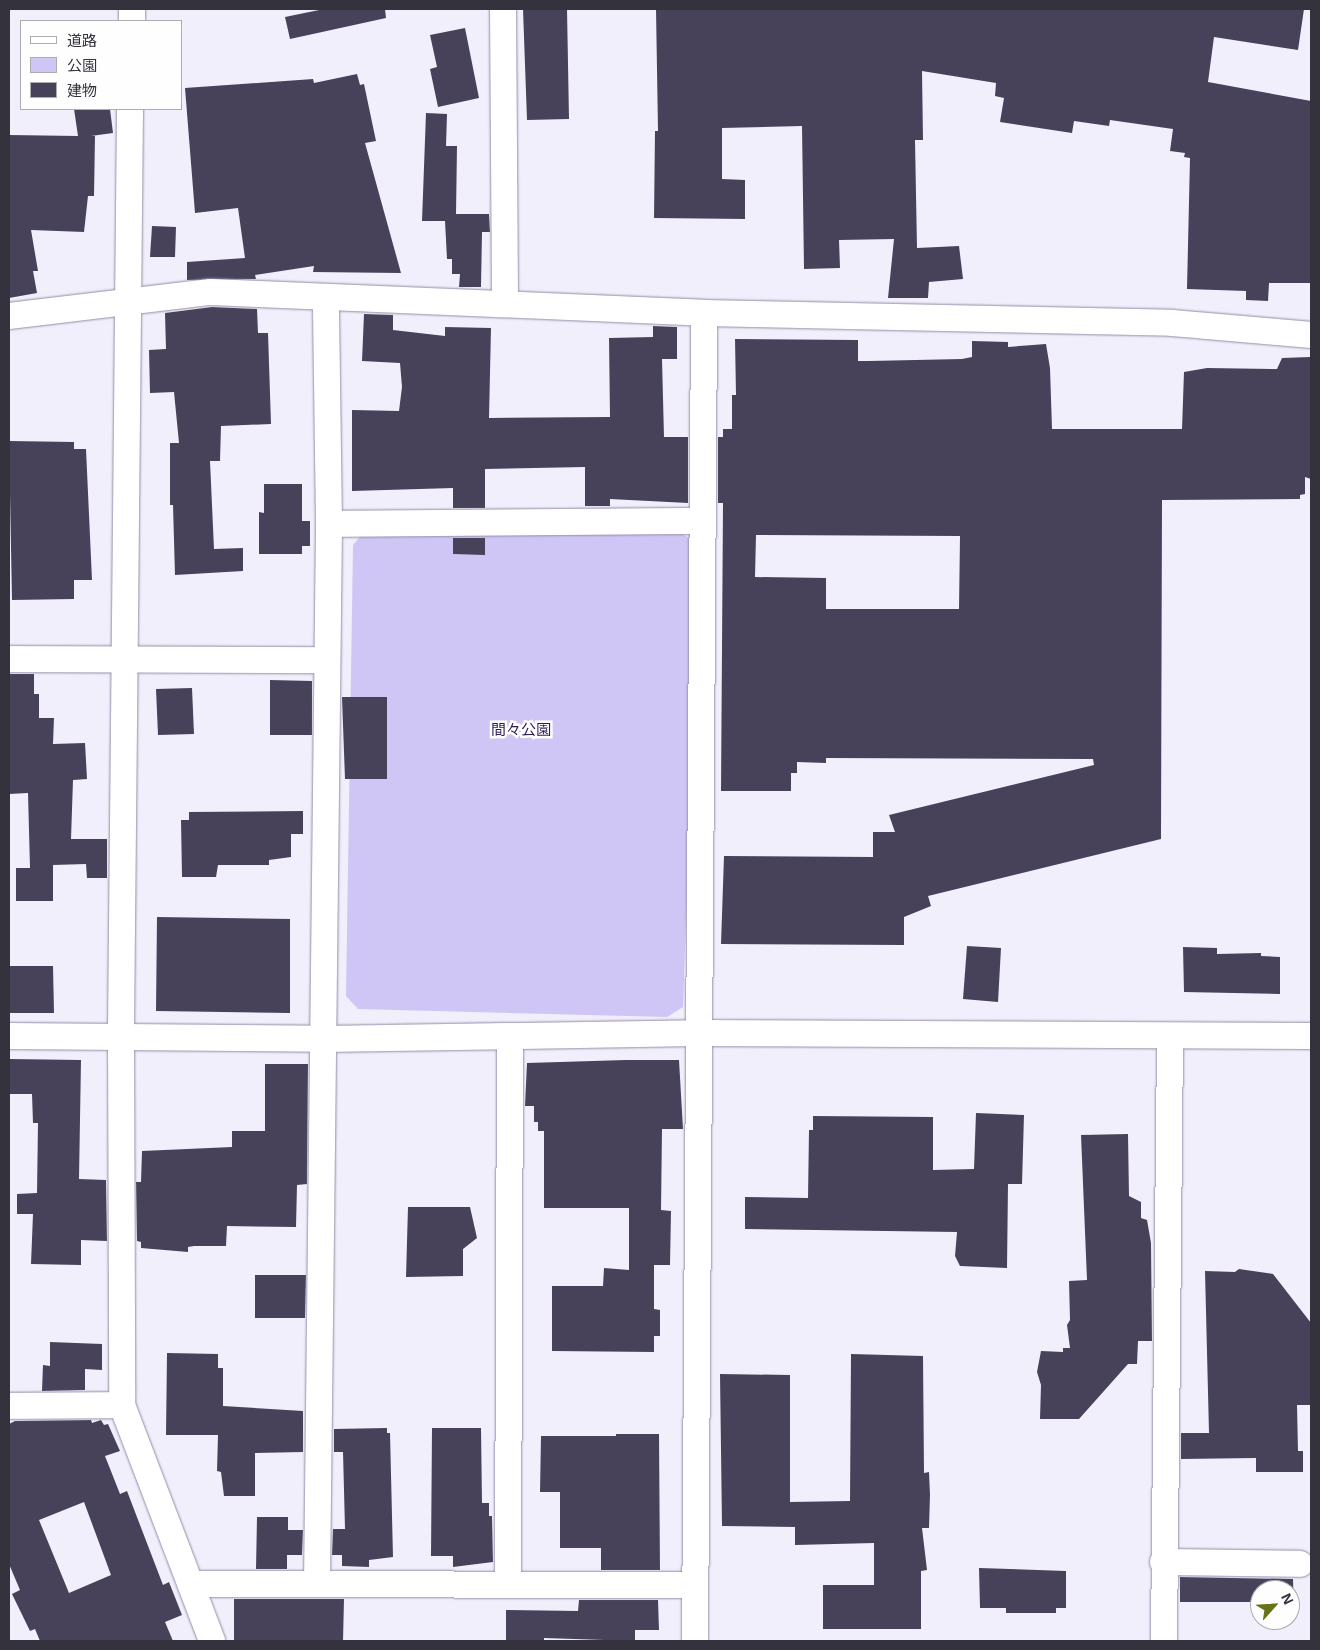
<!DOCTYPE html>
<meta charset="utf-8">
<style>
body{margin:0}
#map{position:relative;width:1320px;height:1650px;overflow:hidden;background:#f1effb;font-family:Arial,"Noto Sans JP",sans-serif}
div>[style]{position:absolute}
.green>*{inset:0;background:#d0c6f5}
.building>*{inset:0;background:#47425a}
.roads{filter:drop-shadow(0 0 1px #928da8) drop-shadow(0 0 1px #928da8)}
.minor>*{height:26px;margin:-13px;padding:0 13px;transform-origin:13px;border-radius:13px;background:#fff}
span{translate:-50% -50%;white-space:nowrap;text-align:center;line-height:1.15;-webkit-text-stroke:5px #fefefe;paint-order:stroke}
.park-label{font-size:15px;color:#2f1d54}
.frame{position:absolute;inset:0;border:10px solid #34323d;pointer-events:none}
.legend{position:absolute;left:20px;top:20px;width:162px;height:90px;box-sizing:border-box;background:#fefefe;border:1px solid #adacb1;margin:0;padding:6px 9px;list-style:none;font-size:15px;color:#34323d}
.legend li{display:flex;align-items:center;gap:10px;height:25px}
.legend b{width:25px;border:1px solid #adacb1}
.north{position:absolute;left:1250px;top:1580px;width:50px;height:50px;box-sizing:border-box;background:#fefefe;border:1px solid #adacb1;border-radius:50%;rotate:64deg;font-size:14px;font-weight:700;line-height:20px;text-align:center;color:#34323d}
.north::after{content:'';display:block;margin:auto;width:18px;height:22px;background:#697119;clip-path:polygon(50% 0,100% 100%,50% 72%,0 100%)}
</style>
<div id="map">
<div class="green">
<i style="clip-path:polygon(680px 532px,699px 545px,683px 1007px,667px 1017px,358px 1009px,346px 996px,353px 545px,363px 533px)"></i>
</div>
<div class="building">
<i style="clip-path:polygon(324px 9px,385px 9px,386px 18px,290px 39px,285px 17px)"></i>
<i style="clip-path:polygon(523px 9px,567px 9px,569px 119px,527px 120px)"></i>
<i style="clip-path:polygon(656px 9px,1304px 9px,1298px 50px,1214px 37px,1208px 82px,1311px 101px,1311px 283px,1269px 283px,1268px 301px,1246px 300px,1246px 291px,1187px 289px,1190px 158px,1184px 157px,1185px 153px,1170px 151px,1173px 129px,1110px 120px,1109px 126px,1074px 121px,1072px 133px,1000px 122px,1004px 98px,995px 96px,996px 83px,922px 71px,923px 140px,915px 140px,917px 248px,959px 246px,963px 279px,929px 282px,928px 298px,888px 298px,894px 239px,839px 240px,840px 268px,804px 269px,802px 126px,722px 128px,722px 179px,745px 180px,745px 219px,654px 218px,655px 131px,658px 131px)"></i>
<i style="clip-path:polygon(465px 28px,479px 98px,438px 107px,430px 69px,437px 67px,430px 35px)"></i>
<i style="clip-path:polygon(357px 74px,360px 85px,364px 84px,376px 141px,365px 143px,401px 273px,313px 272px,314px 266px,255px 275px,256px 279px,187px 280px,187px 262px,245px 258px,238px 208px,195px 213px,185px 88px,313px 79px,314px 83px)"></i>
<i style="clip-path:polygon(74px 109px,110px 109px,113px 133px,91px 136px,95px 136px,94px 196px,88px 196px,84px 232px,31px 230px,38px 271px,33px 271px,37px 293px,9px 298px,9px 135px,78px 136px)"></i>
<i style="clip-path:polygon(426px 113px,447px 114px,446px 146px,457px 146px,456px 214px,489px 214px,490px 232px,482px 232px,481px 287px,459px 287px,460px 274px,452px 274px,452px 259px,447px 259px,445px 221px,422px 221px)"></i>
<i style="clip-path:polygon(152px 226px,176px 227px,175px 257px,150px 257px)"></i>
<i style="clip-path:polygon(212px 307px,257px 309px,258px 333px,268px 333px,271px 424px,221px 426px,220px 461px,210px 461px,214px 549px,243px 548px,243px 571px,175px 575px,173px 505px,170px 505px,170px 443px,179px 443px,174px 392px,150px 393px,149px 350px,166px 349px,165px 313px)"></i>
<i style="clip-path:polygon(364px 314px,393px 315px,393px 330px,445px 336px,445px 327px,491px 328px,489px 418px,610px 417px,609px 338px,653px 337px,653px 326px,677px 327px,677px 359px,662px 359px,664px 437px,688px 437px,688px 503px,610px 499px,610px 506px,585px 506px,585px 467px,485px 469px,485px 508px,453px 508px,453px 488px,352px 491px,352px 410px,399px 411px,402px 387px,400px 363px,362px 361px)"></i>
<i style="clip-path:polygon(evenodd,735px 339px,858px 340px,858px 361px,869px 361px,962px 359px,972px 357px,972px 341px,1008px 342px,1008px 347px,1046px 344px,1050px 368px,1052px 429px,1182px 429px,1184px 372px,1207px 368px,1277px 369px,1282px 358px,1310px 357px,1311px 479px,1305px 477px,1305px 494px,1300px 495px,1300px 499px,1162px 500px,1161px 839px,928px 896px,931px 906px,904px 917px,904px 945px,721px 944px,724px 856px,873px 857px,873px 832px,895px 832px,889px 815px,1094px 765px,1093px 759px,826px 758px,826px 763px,797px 762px,797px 773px,791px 773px,791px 791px,721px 791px,723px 503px,718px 503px,718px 437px,723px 437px,723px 429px,732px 429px,732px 395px,736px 395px,735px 339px,756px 535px,960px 536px,959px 609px,826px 609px,826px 578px,755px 577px,756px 535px)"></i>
<i style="clip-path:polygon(9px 441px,74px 442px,74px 449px,86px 449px,92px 580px,74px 580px,74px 599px,12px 600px)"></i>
<i style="clip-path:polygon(264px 484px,302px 484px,302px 521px,310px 521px,310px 546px,302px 546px,302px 554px,259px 554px,259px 512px,264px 513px)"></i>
<i style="clip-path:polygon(453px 538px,485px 538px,485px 555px,453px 554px)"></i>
<i style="clip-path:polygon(9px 674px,34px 674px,34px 694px,39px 694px,39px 718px,54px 718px,53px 744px,85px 743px,87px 779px,73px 780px,71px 839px,107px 839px,107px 878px,87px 878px,86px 864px,53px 865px,53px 901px,16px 901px,16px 868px,30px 868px,28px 793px,9px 794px)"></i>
<i style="clip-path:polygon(270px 680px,312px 681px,312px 735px,270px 735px)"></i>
<i style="clip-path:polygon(192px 688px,194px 734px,158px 735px,156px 689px)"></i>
<i style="clip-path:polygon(342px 697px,387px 697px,387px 779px,345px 779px)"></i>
<i style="clip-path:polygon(303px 811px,303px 834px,291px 834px,291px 857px,269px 860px,269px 865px,218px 865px,216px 877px,182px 877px,181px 820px,189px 820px,189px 812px)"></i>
<i style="clip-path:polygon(157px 917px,290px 919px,290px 1013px,156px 1011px)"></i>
<i style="clip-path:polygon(967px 946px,1001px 948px,998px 1002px,963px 999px)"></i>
<i style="clip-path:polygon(1183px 947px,1217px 948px,1217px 954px,1261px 953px,1261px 956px,1280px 957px,1280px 994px,1184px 992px)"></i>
<i style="clip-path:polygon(9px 966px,53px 966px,54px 1013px,9px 1013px)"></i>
<i style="clip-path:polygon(9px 1059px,81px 1060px,79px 1179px,106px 1180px,107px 1241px,81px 1240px,81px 1265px,31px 1264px,33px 1214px,17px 1214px,17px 1194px,37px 1193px,38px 1123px,33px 1123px,32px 1094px,9px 1094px)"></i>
<i style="clip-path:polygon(626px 1060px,679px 1060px,683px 1129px,662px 1129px,661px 1210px,671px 1211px,670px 1265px,654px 1265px,654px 1309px,660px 1310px,660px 1336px,654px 1336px,654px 1352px,552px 1351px,552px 1286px,603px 1286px,604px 1268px,629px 1270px,629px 1208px,544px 1208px,544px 1131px,538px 1131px,538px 1122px,534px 1122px,534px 1106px,525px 1106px,527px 1063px)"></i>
<i style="clip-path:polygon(265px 1064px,308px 1064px,307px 1184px,297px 1185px,296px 1227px,227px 1226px,226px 1246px,194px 1246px,188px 1247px,188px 1252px,141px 1248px,141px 1242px,137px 1241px,136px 1182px,141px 1182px,142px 1151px,232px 1147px,232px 1131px,265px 1131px)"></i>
<i style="clip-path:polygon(976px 1113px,1024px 1115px,1022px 1184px,1008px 1184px,1007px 1268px,960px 1266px,955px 1256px,957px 1232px,745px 1229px,745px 1197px,808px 1198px,809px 1130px,813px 1130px,813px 1116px,933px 1117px,933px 1170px,974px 1169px)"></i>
<i style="clip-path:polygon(1128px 1134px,1129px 1196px,1141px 1202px,1141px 1218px,1147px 1220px,1151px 1243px,1152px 1341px,1138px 1341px,1137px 1364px,1128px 1364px,1079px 1419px,1040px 1419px,1041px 1385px,1037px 1372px,1041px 1351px,1063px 1352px,1063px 1348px,1070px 1348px,1067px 1325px,1070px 1320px,1069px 1281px,1087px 1280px,1081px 1135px)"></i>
<i style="clip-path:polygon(408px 1207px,470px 1207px,477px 1238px,463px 1249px,463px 1276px,406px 1277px)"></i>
<i style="clip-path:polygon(1239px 1269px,1273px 1274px,1311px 1323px,1311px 1405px,1297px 1405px,1298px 1451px,1303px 1451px,1303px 1472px,1256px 1472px,1256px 1458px,1181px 1459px,1181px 1433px,1209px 1433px,1205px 1271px,1235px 1272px)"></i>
<i style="clip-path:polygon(255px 1275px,306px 1275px,305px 1318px,255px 1318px)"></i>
<i style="clip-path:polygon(50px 1342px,102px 1344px,102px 1370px,85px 1369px,85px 1390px,42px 1391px,43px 1365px,50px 1366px)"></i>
<i style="clip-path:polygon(167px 1353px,218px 1354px,218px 1368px,223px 1368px,223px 1406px,303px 1411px,303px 1452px,255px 1453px,255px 1496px,224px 1496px,221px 1472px,217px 1471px,218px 1435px,166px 1435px)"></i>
<i style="clip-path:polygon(851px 1354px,923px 1356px,924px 1473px,929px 1472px,930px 1495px,929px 1528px,922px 1528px,927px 1570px,921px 1571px,921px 1629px,823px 1629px,823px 1585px,874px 1585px,874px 1543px,795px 1545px,795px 1527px,722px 1526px,720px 1374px,790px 1375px,790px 1502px,850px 1501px)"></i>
<i style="clip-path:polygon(evenodd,91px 1420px,92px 1423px,101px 1420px,104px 1425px,108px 1424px,120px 1451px,105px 1456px,120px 1494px,127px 1491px,163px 1585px,169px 1582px,182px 1615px,165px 1622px,173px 1641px,40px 1641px,35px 1629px,30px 1631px,12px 1594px,20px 1590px,9px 1564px,9px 1424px,15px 1421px,91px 1420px,84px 1502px,111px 1575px,69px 1593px,39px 1520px,84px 1502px)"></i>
<i style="clip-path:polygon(387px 1428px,387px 1433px,390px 1433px,393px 1557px,369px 1560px,369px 1567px,342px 1566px,342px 1555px,332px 1555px,333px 1529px,345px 1529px,343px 1452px,334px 1452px,334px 1429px)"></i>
<i style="clip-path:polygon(432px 1428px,481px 1428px,482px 1503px,489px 1503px,489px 1516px,492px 1516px,493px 1562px,453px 1567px,453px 1556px,431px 1556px)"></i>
<i style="clip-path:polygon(616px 1434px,659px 1434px,660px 1570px,601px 1570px,601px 1548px,560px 1548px,560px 1492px,540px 1492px,541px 1436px,616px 1436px)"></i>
<i style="clip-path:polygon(257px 1517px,288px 1517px,288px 1530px,303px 1530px,302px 1555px,287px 1555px,287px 1569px,256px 1569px)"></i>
<i style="clip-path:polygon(979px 1568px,1066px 1571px,1066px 1608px,1056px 1608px,1056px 1613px,1006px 1613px,1006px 1608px,980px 1608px)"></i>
<i style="clip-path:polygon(1180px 1577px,1293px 1579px,1294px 1615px,1290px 1615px,1290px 1590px,1260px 1590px,1260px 1616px,1253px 1616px,1253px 1602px,1180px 1602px)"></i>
<i style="clip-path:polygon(234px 1599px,344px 1599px,343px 1641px,234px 1641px)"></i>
<i style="clip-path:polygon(579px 1600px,658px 1600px,659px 1630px,635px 1630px,635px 1641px,544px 1638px,544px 1641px,506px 1641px,506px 1610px,578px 1611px)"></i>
</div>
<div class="roads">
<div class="minor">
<i style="left:503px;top:9px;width:294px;rotate:89.6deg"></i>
<i style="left:132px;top:21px;width:12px;rotate:-90deg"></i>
<i style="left:130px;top:109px;width:927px;rotate:90.56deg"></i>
<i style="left:121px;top:1036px;width:369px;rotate:89.8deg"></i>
<i style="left:122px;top:1405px;width:253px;rotate:69.1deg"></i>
<i style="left:9px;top:316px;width:203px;rotate:-6.8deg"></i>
<i style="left:211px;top:292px;width:493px;rotate:2.4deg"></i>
<i style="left:704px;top:313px;width:468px;rotate:1.2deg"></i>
<i style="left:1172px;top:323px;width:140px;rotate:4.9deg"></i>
<i style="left:329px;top:524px;width:372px;rotate:-0.5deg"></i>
<i style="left:9px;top:659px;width:317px;rotate:0.2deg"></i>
<i style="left:9px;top:1036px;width:315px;rotate:0.5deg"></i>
<i style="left:324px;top:1039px;width:374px;rotate:-0.9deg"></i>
<i style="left:698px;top:1033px;width:613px;rotate:0.28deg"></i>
<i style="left:9px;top:1406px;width:113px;rotate:-0.5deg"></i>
<i style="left:1163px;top:1562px;width:137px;rotate:0.8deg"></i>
<i style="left:191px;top:1584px;width:504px;rotate:0.11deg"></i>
<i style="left:317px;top:1584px;width:1060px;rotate:-89.35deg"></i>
<i style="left:329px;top:524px;width:225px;rotate:-90.8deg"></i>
<i style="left:508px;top:1584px;width:548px;rotate:-89.79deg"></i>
<i style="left:695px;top:1641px;width:1328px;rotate:-89.61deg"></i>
<i style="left:1164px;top:1641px;width:605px;rotate:-89.43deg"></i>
</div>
</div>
<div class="park-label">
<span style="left:521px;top:730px">間々公園</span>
</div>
<div class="frame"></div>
<ul class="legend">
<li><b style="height:6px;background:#fff"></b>道路</li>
<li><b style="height:14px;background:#d0c6f5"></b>公園</li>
<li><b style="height:14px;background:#47425a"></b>建物</li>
</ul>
<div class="north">N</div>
</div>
